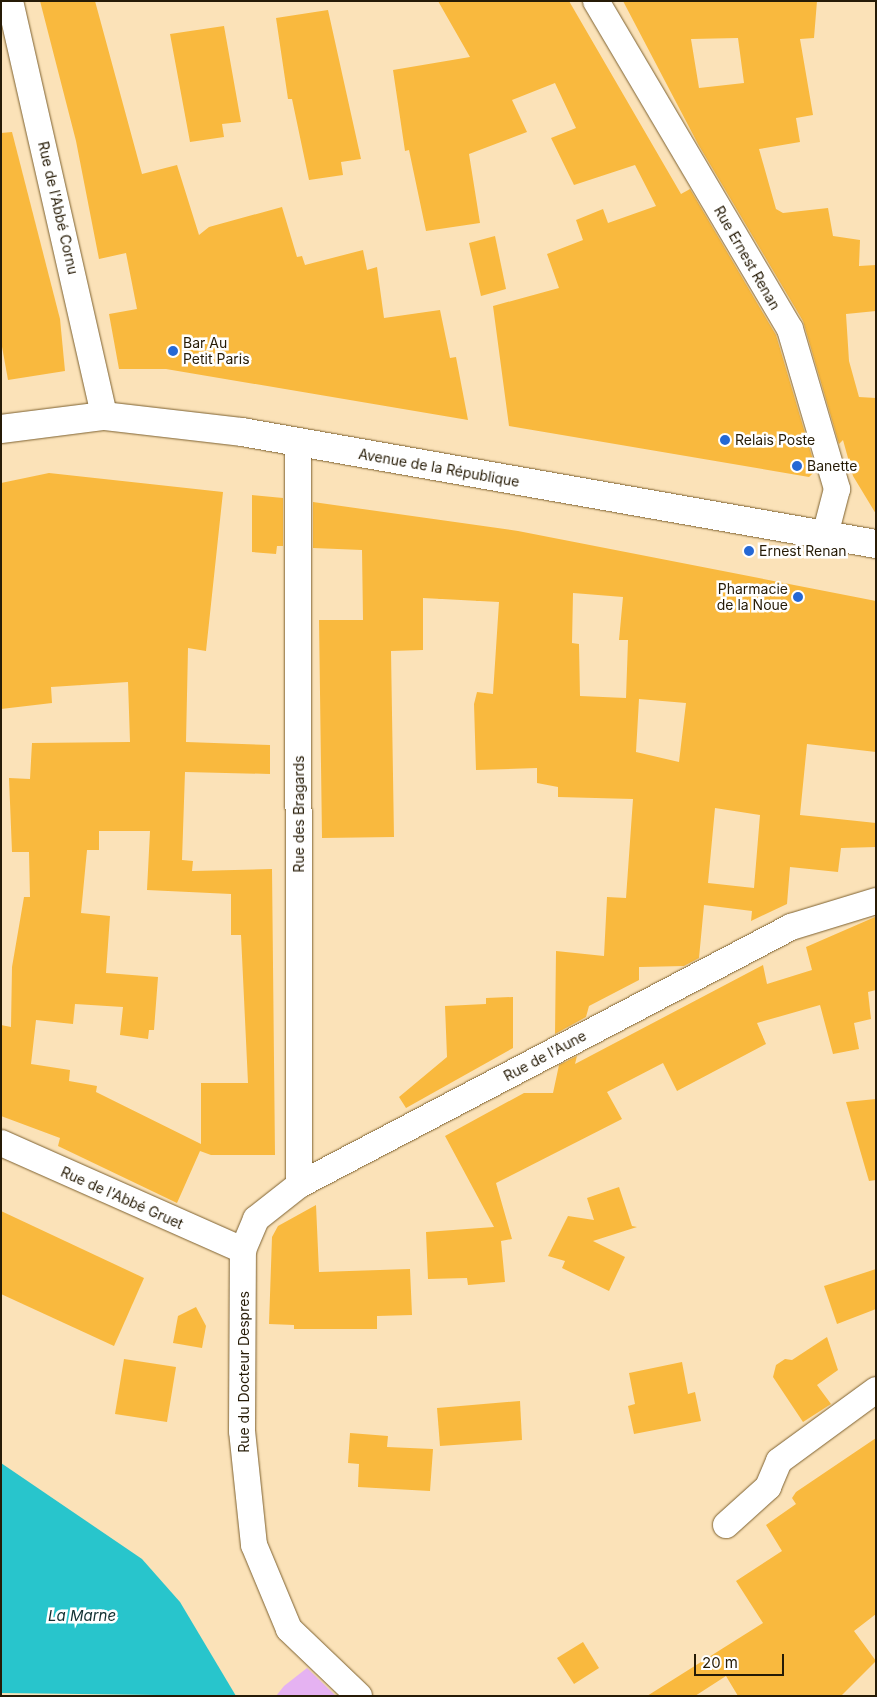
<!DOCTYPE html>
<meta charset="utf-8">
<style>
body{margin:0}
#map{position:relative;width:877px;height:1697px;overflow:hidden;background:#fbe2b8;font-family:Inter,sans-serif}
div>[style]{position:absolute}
.green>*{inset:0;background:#e5b2f2}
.water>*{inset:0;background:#28c5cc}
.building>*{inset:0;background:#f9b93e}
.roads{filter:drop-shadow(0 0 1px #7d6130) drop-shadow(0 0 1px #7d6130)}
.minor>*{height:26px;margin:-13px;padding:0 13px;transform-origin:13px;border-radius:13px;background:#fff}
.secondary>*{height:28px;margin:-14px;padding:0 14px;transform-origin:14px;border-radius:14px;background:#fff}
.dots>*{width:14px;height:14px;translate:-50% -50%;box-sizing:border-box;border:2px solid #fff;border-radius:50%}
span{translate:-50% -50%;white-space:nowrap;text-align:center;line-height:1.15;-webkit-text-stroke:5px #fff;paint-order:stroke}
.street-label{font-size:14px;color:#261b06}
.poi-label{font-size:14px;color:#261b06}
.left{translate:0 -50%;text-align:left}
.right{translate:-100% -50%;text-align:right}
.water-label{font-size:15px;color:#123132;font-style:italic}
.frame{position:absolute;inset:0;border:2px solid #261b06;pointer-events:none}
.scale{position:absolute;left:694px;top:1654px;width:90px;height:22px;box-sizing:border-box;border:2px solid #261b06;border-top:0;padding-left:6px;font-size:15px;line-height:18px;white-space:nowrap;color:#261b06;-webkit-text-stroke:4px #fff;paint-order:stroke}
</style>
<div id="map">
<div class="green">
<i style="clip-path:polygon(307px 1668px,336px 1696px,276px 1696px,284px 1686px)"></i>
</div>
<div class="water">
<i style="clip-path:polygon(1px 1463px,142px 1559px,180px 1602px,236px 1696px,1px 1693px)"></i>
</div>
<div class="building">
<i style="clip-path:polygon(40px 1px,95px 1px,142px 174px,177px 165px,199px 235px,209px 227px,282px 207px,297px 257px,302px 256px,305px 265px,363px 250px,367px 270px,377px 267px,384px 318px,440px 310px,450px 358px,456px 357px,468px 420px,166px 369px,119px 369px,109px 314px,137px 309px,126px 253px,99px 259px,76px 141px)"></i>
<i style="clip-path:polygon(438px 1px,569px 1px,681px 194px,690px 189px,776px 335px,816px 470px,809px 477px,509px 426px,493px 306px,559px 288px,547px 254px,583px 240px,576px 220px,603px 209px,608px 223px,656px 206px,635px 165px,574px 185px,551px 138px,576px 128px,555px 83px,512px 100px,527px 132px,469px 154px,480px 223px,426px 231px,409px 150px,405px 151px,393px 70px,470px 57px)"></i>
<i style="clip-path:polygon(evenodd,623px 1px,817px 1px,814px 38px,800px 39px,813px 115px,796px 118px,800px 142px,759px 149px,776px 209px,783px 213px,828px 208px,833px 236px,860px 240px,859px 266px,876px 265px,876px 311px,846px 314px,849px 361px,859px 397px,876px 398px,876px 514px,853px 476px,843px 440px,839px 444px,803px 321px,698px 144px,623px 1px,738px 38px,744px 83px,699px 88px,691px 39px,738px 38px)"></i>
<i style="clip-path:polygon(328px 10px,361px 159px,341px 162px,343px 175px,309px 180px,292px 99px,288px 99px,276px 18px)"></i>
<i style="clip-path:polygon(224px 26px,241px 122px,222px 124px,224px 137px,190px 142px,170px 34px)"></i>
<i style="clip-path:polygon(12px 132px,60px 319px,65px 371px,8px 380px,1px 341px,1px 133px)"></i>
<i style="clip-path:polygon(495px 236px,506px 289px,481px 296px,469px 243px)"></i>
<i style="clip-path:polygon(evenodd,49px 473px,223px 492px,206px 651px,188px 648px,186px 742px,270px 745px,270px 774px,185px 772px,182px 860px,193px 861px,192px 871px,272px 869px,275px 1155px,211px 1155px,200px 1151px,177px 1203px,58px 1146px,60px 1138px,1px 1116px,1px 1025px,11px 1027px,12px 967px,24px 897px,30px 897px,29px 852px,12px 852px,9px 778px,30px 779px,32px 743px,130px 742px,128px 682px,51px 687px,52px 703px,1px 709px,1px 483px,49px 473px,99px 831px,150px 831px,147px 890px,231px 894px,231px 935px,241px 935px,248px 1083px,201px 1083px,201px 1144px,96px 1092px,97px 1086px,69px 1081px,70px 1070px,31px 1064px,36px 1020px,73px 1024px,75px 1004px,123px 1007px,120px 1035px,148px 1039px,149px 1030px,154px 1030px,158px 977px,106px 973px,110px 916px,81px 913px,87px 850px,99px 850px,99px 831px)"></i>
<i style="clip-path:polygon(252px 495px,283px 498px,283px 546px,277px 546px,276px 554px,252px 552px)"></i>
<i style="clip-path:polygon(evenodd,313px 502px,518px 531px,876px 601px,876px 752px,807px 744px,800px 815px,876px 823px,876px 847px,841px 848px,838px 872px,790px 867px,787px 904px,751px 921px,752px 911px,704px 905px,699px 958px,684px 966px,639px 967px,639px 980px,589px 1006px,586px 1017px,555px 1034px,556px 951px,604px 956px,607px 897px,626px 898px,633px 799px,558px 797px,558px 787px,537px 783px,537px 768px,476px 770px,474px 704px,477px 692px,493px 694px,499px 602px,423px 598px,423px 650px,391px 651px,394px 837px,322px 838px,319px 620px,363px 620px,362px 550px,313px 548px,313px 502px,573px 593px,623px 597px,619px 640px,628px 640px,626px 698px,580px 696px,579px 644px,572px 643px,573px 593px,313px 502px,639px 699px,686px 703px,679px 762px,636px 752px,639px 699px,313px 502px,715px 808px,760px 815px,754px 888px,708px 883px,715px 808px)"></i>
<i style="clip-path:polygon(875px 917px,876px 990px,868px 992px,871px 1019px,854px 1023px,859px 1049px,833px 1054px,820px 1005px,757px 1023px,766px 1044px,677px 1091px,663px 1063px,607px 1092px,622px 1119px,496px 1183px,512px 1239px,501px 1241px,505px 1282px,468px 1285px,467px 1278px,428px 1279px,426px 1232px,494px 1227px,445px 1136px,524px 1093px,553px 1093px,559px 1065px,577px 1056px,575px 1064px,763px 965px,767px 984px,812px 970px,806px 947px)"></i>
<i style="clip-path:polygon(513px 997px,513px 1048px,406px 1108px,399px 1097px,447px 1057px,445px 1006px,486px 1004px,486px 998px)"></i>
<i style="clip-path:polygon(876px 1099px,876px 1180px,869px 1181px,846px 1102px)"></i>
<i style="clip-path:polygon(619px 1187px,632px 1226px,637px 1227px,593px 1241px,625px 1257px,609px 1291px,562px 1268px,565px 1261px,548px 1256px,568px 1216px,594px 1220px,587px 1198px)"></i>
<i style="clip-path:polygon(316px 1205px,319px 1272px,410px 1269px,412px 1315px,377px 1316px,377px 1329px,294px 1329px,294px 1325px,269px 1324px,272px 1237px,278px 1226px)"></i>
<i style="clip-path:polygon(1px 1211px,144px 1278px,114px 1346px,1px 1294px)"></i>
<i style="clip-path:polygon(876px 1269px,876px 1309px,837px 1324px,824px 1286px)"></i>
<i style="clip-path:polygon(196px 1307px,206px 1326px,202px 1348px,173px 1343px,178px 1316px)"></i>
<i style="clip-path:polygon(827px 1337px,838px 1370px,817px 1385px,831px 1404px,803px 1422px,773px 1377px,776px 1365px,785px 1359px,792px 1360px)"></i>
<i style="clip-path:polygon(124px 1359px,176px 1367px,167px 1422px,115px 1414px)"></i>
<i style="clip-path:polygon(682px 1362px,688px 1394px,695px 1392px,701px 1421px,634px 1434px,628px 1406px,635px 1404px,629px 1373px)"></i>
<i style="clip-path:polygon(520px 1401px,522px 1440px,440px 1446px,437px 1408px)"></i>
<i style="clip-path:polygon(350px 1433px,388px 1436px,387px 1447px,433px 1449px,430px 1491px,358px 1487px,359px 1464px,348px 1463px)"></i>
<i style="clip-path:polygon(876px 1438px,876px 1614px,854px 1631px,876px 1661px,841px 1696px,738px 1696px,726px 1676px,695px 1696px,647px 1696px,763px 1623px,736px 1581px,782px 1551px,766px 1525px,796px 1504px,792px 1498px,796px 1492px)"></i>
<i style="clip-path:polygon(583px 1642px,599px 1668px,574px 1684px,557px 1658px)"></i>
</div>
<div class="roads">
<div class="minor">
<i style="left:10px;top:1px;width:426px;rotate:77.2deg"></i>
<i style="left:596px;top:1px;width:381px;rotate:59.4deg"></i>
<i style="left:790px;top:329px;width:167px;rotate:73.6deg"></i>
<i style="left:837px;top:489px;width:48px;rotate:104.6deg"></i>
<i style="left:298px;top:443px;width:742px;rotate:89.92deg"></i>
<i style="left:1px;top:1143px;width:265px;rotate:23.9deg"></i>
<i style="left:726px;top:1525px;width:57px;rotate:-42.1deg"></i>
<i style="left:768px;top:1487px;width:28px;rotate:-67deg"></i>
<i style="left:779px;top:1461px;width:120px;rotate:-36.2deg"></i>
<i style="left:359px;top:1696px;width:97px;rotate:-136.3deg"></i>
<i style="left:289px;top:1629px;width:91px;rotate:-112.6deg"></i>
<i style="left:254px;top:1545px;width:115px;rotate:-96deg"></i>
<i style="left:242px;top:1431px;width:181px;rotate:-89.7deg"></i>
<i style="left:243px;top:1250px;width:34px;rotate:-67deg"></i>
<i style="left:256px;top:1219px;width:55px;rotate:-38.3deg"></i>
<i style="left:299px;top:1185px;width:556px;rotate:-27.67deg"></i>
<i style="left:791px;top:927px;width:89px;rotate:-17deg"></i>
</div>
<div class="secondary">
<i style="left:1px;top:429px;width:104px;rotate:-7.2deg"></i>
<i style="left:104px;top:416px;width:139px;rotate:6.6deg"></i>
<i style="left:242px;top:432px;width:644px;rotate:10.02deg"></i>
</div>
</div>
<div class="dots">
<i style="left:173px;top:351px;background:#2568d5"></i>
<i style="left:725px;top:440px;background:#2568d5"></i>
<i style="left:797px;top:466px;background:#2568d5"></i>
<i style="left:749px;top:551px;background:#2568d5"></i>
<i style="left:798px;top:597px;background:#2568d5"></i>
</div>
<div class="street-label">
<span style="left:58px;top:208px;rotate:77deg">Rue de l'Abbé Cornu</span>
<span style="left:747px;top:258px;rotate:60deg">Rue Ernest Renan</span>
<span style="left:439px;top:468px;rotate:10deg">Avenue de la République</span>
<span style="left:299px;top:814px;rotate:-90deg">Rue des Bragards</span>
<span style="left:545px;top:1056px;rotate:-28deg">Rue de l'Aune</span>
<span style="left:122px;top:1198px;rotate:24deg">Rue de l'Abbé Gruet</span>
<span style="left:244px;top:1372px;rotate:-90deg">Rue du Docteur Despres</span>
</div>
<div class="poi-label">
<span class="left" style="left:183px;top:351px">Bar Au<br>Petit Paris</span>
<span class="left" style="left:735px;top:440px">Relais Poste</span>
<span class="left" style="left:807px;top:466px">Banette</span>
<span class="left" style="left:759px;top:551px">Ernest Renan</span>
<span class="right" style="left:788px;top:597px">Pharmacie<br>de la Noue</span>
</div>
<div class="water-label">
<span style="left:82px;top:1616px">La Marne</span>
</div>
<div class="frame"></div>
<div class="scale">20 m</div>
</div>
